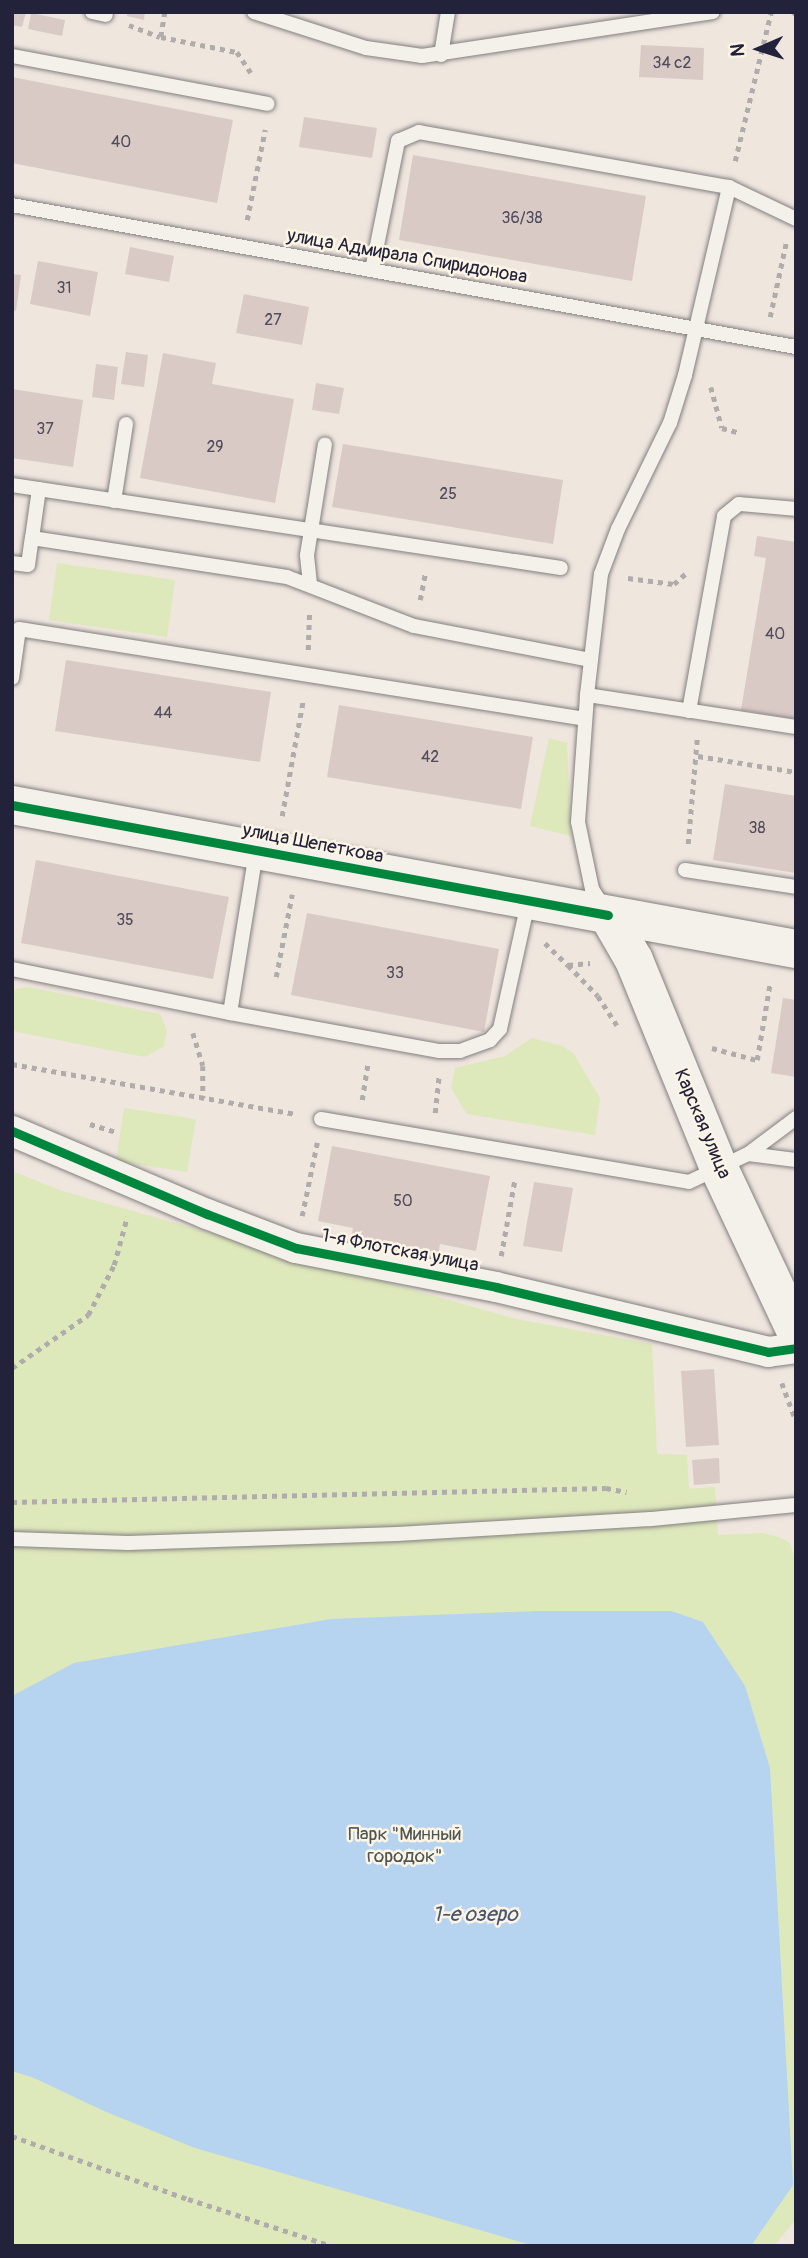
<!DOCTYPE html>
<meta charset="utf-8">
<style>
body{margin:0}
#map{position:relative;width:808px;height:2258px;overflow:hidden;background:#efe6de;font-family:Pangolin,sans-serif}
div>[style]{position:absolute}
.green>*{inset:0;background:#dde8bb}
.water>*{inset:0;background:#b6d3f0}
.building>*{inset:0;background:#dacac6}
.path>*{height:4.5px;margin-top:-2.25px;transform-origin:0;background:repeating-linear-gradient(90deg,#afacab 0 5px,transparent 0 10px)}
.roads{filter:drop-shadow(0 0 2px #837f80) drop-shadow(0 0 2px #837f80)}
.lane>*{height:14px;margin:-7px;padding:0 7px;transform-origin:7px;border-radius:7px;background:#f4f0ea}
.street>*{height:30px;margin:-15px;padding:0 15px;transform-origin:15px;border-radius:15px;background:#f4f0ea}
.secondary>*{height:38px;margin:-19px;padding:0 19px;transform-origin:19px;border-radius:19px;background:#f4f0ea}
.cycleway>*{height:9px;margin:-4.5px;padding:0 4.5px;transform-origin:4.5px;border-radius:4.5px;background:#00873e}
span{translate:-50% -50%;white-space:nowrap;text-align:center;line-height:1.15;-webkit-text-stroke:5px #fcf5e5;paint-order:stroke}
.number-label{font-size:16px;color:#504c5e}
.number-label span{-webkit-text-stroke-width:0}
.street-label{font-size:19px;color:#22223b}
.park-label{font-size:19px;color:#4d5454}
.water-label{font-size:21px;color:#475574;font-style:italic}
.frame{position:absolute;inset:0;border:14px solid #22223b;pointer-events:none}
.north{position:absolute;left:724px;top:14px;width:70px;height:70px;-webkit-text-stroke:5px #fcf5e5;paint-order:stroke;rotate:267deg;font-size:19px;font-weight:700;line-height:28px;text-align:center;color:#22223b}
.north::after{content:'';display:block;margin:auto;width:24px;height:32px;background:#22223b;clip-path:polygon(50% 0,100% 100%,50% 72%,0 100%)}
</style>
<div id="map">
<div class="green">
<i style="clip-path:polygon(57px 563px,175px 580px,167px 637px,49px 620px)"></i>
<i style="clip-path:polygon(549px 738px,567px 743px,571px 836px,530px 826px)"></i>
<i style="clip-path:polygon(28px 987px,160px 1014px,167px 1031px,164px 1046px,145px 1057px,17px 1032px,12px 1029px,12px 990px)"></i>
<i style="clip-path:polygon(532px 1038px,562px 1046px,573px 1053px,600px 1098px,595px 1135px,467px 1114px,451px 1088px,455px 1068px,505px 1056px)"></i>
<i style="clip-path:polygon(124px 1108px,196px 1119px,187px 1172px,116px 1161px)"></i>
<i style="clip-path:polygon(12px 1171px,62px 1191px,516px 1319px,652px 1344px,657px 1454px,687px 1455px,689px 1489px,715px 1487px,718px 1535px,763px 1533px,779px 1537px,790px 1543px,796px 1564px,796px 2219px,774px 2246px,12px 2246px)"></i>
</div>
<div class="water">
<i style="clip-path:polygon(537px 1611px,671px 1611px,703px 1622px,745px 1686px,770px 1768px,793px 2185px,751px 2246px,535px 2246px,195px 2148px,104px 2111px,34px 2078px,12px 2071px,12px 1696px,74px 1663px,331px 1619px)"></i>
</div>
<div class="building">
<i style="clip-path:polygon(12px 12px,26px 12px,22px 27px,12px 25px)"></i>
<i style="clip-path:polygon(127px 12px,145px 12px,144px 20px,127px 16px)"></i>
<i style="clip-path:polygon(31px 13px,65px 20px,62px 36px,28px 29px)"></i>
<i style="clip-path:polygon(641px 45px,704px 48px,703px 80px,639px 77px)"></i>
<i style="clip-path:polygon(12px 77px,233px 120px,217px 203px,12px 163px)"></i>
<i style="clip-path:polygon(304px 117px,377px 128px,372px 158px,299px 147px)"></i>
<i style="clip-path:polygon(413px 155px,646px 196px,632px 281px,399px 240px)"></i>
<i style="clip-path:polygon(130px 247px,174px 256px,169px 282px,125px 274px)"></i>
<i style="clip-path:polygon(38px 261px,98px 272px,90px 316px,30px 304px)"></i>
<i style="clip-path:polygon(12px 274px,21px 275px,16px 311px,12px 310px)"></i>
<i style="clip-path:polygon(244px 294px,309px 307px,302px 345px,236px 333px)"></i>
<i style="clip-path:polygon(126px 352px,148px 355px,144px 387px,121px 384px)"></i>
<i style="clip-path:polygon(163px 353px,216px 363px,212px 384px,294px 399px,275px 503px,140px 478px)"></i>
<i style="clip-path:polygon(96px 364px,118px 367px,114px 400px,92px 397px)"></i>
<i style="clip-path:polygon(316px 383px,344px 388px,339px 414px,312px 410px)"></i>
<i style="clip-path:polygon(12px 389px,83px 400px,73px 467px,12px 458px)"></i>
<i style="clip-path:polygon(343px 444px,563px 480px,553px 544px,332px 507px)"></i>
<i style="clip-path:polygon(757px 536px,796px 542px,796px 719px,741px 710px,766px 558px,754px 556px)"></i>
<i style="clip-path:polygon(66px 660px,271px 692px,260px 762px,55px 731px)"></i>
<i style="clip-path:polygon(339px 705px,533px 737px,521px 809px,327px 777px)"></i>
<i style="clip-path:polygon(725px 784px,796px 796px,796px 873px,713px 860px)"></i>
<i style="clip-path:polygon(36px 860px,229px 897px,213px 979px,21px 943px)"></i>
<i style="clip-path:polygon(307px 913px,499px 949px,484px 1032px,291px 995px)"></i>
<i style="clip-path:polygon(783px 998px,796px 1000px,796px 1077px,771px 1073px)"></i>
<i style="clip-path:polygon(332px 1146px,490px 1176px,476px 1251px,440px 1244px,438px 1255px,351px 1238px,353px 1228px,318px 1221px)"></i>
<i style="clip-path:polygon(534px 1182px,573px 1188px,562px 1252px,523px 1246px)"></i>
<i style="clip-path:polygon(714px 1369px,719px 1445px,686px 1447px,681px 1371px)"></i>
<i style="clip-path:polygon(719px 1458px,720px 1483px,694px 1485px,692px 1460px)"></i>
</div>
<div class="path">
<i style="left:165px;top:12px;width:25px;rotate:99deg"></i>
<i style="left:161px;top:37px;width:77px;rotate:11.2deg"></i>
<i style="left:237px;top:52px;width:25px;rotate:56deg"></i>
<i style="left:793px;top:12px;width:4px;rotate:34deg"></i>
<i style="left:129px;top:25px;width:33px;rotate:21deg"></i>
<i style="left:735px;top:161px;width:153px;rotate:-76.4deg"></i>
<i style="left:247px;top:220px;width:92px;rotate:-78.7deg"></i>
<i style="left:770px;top:317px;width:76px;rotate:-77.8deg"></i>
<i style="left:711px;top:387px;width:42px;rotate:75deg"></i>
<i style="left:722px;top:428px;width:16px;rotate:15deg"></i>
<i style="left:628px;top:578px;width:46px;rotate:7.4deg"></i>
<i style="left:674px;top:584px;width:15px;rotate:-42deg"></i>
<i style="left:420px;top:600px;width:26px;rotate:-79deg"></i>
<i style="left:308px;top:650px;width:37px;rotate:-88deg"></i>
<i style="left:698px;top:756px;width:99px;rotate:9.3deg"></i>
<i style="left:282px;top:816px;width:118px;rotate:-79.7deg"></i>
<i style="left:688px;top:844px;width:106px;rotate:-85.1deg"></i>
<i style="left:545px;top:943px;width:32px;rotate:44deg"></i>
<i style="left:568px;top:965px;width:22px;rotate:-5deg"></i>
<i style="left:568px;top:965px;width:43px;rotate:45.9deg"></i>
<i style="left:598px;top:996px;width:35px;rotate:57deg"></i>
<i style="left:276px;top:977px;width:84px;rotate:-79deg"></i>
<i style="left:193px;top:1033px;width:34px;rotate:73deg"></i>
<i style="left:203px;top:1066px;width:32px;rotate:90deg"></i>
<i style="left:712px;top:1048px;width:47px;rotate:14.9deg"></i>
<i style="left:757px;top:1060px;width:78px;rotate:-80.4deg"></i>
<i style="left:12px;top:1064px;width:287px;rotate:10deg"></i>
<i style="left:362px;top:1100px;width:36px;rotate:-81deg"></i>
<i style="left:435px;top:1113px;width:37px;rotate:-84deg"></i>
<i style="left:90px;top:1124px;width:27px;rotate:17deg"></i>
<i style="left:302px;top:1216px;width:75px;rotate:-78.4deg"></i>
<i style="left:501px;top:1256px;width:79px;rotate:-79.8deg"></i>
<i style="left:12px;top:1368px;width:93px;rotate:-34.9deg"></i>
<i style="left:88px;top:1315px;width:56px;rotate:-62.5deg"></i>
<i style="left:114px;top:1265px;width:50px;rotate:-74.8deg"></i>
<i style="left:782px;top:1383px;width:40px;rotate:69.8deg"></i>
<i style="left:12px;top:1502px;width:594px;rotate:-1.35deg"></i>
<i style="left:606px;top:1488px;width:21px;rotate:11deg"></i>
<i style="left:12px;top:2136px;width:187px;rotate:19.7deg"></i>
<i style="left:188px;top:2199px;width:151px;rotate:18.1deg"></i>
</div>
<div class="roads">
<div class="lane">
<i style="left:92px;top:12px;width:14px;rotate:12deg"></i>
<i style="left:254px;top:12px;width:118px;rotate:17.8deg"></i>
<i style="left:366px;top:48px;width:57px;rotate:8.1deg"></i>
<i style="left:422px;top:56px;width:294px;rotate:-8.6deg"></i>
<i style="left:441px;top:55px;width:44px;rotate:-80.8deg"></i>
<i style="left:12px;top:56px;width:260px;rotate:10.6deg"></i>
<i style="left:12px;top:205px;width:797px;rotate:10.27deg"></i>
<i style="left:372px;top:270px;width:132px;rotate:-78.6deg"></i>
<i style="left:398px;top:141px;width:23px;rotate:-23deg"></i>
<i style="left:419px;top:132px;width:315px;rotate:10.1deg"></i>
<i style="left:729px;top:187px;width:74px;rotate:25.5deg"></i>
<i style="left:12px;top:485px;width:555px;rotate:8.6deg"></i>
<i style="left:39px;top:489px;width:49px;rotate:98.1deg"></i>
<i style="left:32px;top:538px;width:258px;rotate:8.7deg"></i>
<i style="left:287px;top:577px;width:136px;rotate:21.1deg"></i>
<i style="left:414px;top:626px;width:180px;rotate:10.9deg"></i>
<i style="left:114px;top:501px;width:78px;rotate:-81.1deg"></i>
<i style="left:12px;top:563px;width:16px;rotate:7deg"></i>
<i style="left:28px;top:565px;width:27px;rotate:-82deg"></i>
<i style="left:310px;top:584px;width:29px;rotate:-96deg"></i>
<i style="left:307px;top:555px;width:112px;rotate:-80.8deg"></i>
<i style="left:12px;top:678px;width:49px;rotate:-81.9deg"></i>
<i style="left:19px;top:629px;width:573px;rotate:9.03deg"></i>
<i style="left:587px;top:695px;width:211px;rotate:8.7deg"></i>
<i style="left:689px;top:711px;width:198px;rotate:-79.8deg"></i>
<i style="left:724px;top:516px;width:19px;rotate:-39deg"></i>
<i style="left:739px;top:504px;width:57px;rotate:5deg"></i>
<i style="left:685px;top:870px;width:112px;rotate:8.7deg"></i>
<i style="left:603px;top:906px;width:20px;rotate:-123deg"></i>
<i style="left:592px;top:889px;width:68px;rotate:-101.8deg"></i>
<i style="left:578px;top:822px;width:127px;rotate:-85.9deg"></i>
<i style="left:587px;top:695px;width:122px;rotate:-83.4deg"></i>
<i style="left:601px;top:574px;width:48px;rotate:-69.3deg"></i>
<i style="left:618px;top:529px;width:118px;rotate:-63.9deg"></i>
<i style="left:670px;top:423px;width:50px;rotate:-72.6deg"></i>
<i style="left:685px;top:375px;width:193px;rotate:-76.8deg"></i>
<i style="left:12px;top:969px;width:222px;rotate:11.4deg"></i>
<i style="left:230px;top:1013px;width:213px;rotate:10.3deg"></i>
<i style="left:440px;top:1051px;width:20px"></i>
<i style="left:460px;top:1051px;width:32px;rotate:-20deg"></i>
<i style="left:490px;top:1040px;width:15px;rotate:-48deg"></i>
<i style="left:500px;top:1029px;width:129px;rotate:-77.5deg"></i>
<i style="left:230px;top:1013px;width:163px;rotate:-80.8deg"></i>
<i style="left:321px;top:1119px;width:373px;rotate:9.7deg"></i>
<i style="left:689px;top:1182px;width:65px;rotate:-25.4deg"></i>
<i style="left:748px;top:1154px;width:60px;rotate:-36.9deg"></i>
<i style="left:748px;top:1154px;width:48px;rotate:7.1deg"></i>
<i style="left:12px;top:1539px;width:116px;rotate:2deg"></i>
<i style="left:128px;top:1543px;width:269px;rotate:-1.9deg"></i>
<i style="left:397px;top:1534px;width:254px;rotate:-3.4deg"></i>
<i style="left:651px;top:1519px;width:146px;rotate:-5.5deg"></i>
</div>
<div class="street">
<i style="left:12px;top:1131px;width:212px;rotate:23.1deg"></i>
<i style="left:207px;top:1214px;width:95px;rotate:20.9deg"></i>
<i style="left:296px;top:1248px;width:204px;rotate:11deg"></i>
<i style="left:496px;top:1287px;width:280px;rotate:13.4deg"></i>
<i style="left:768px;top:1352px;width:28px;rotate:-8deg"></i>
</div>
<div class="secondary">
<i style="left:12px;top:805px;width:797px;rotate:10.41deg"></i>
<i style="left:608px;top:915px;width:52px;rotate:60deg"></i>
<i style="left:634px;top:960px;width:225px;rotate:67.8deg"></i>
<i style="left:719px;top:1168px;width:181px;rotate:64.8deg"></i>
</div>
</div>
<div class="cycleway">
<i style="left:12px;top:805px;width:606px;rotate:10.46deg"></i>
<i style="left:12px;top:1131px;width:212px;rotate:23.1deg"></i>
<i style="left:207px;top:1214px;width:95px;rotate:20.9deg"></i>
<i style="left:296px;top:1248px;width:204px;rotate:11deg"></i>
<i style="left:496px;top:1287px;width:280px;rotate:13.4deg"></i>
<i style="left:768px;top:1352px;width:28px;rotate:-8deg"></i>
</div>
<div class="number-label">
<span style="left:672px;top:63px">34 с2</span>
<span style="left:121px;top:142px">40</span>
<span style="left:522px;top:218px">36/38</span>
<span style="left:64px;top:288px">31</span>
<span style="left:273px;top:320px">27</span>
<span style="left:45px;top:429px">37</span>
<span style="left:215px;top:447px">29</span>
<span style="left:448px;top:494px">25</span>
<span style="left:775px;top:634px">40</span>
<span style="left:163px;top:713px">44</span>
<span style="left:430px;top:757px">42</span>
<span style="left:757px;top:828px">38</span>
<span style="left:125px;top:920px">35</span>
<span style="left:395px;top:973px">33</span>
<span style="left:403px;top:1201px">50</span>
</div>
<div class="street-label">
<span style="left:407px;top:257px;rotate:10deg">улица Адмирала Спиридонова</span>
<span style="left:313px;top:844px;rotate:11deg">улица Шепеткова</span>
<span style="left:702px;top:1124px;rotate:67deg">Карская улица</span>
<span style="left:400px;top:1251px;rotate:11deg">1-я Флотская улица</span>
</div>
<div class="park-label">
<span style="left:405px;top:1846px">Парк "Минный<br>городок"</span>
</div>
<div class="water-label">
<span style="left:475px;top:1915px">1-е озеро</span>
</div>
<div class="frame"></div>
<div class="north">N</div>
</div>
